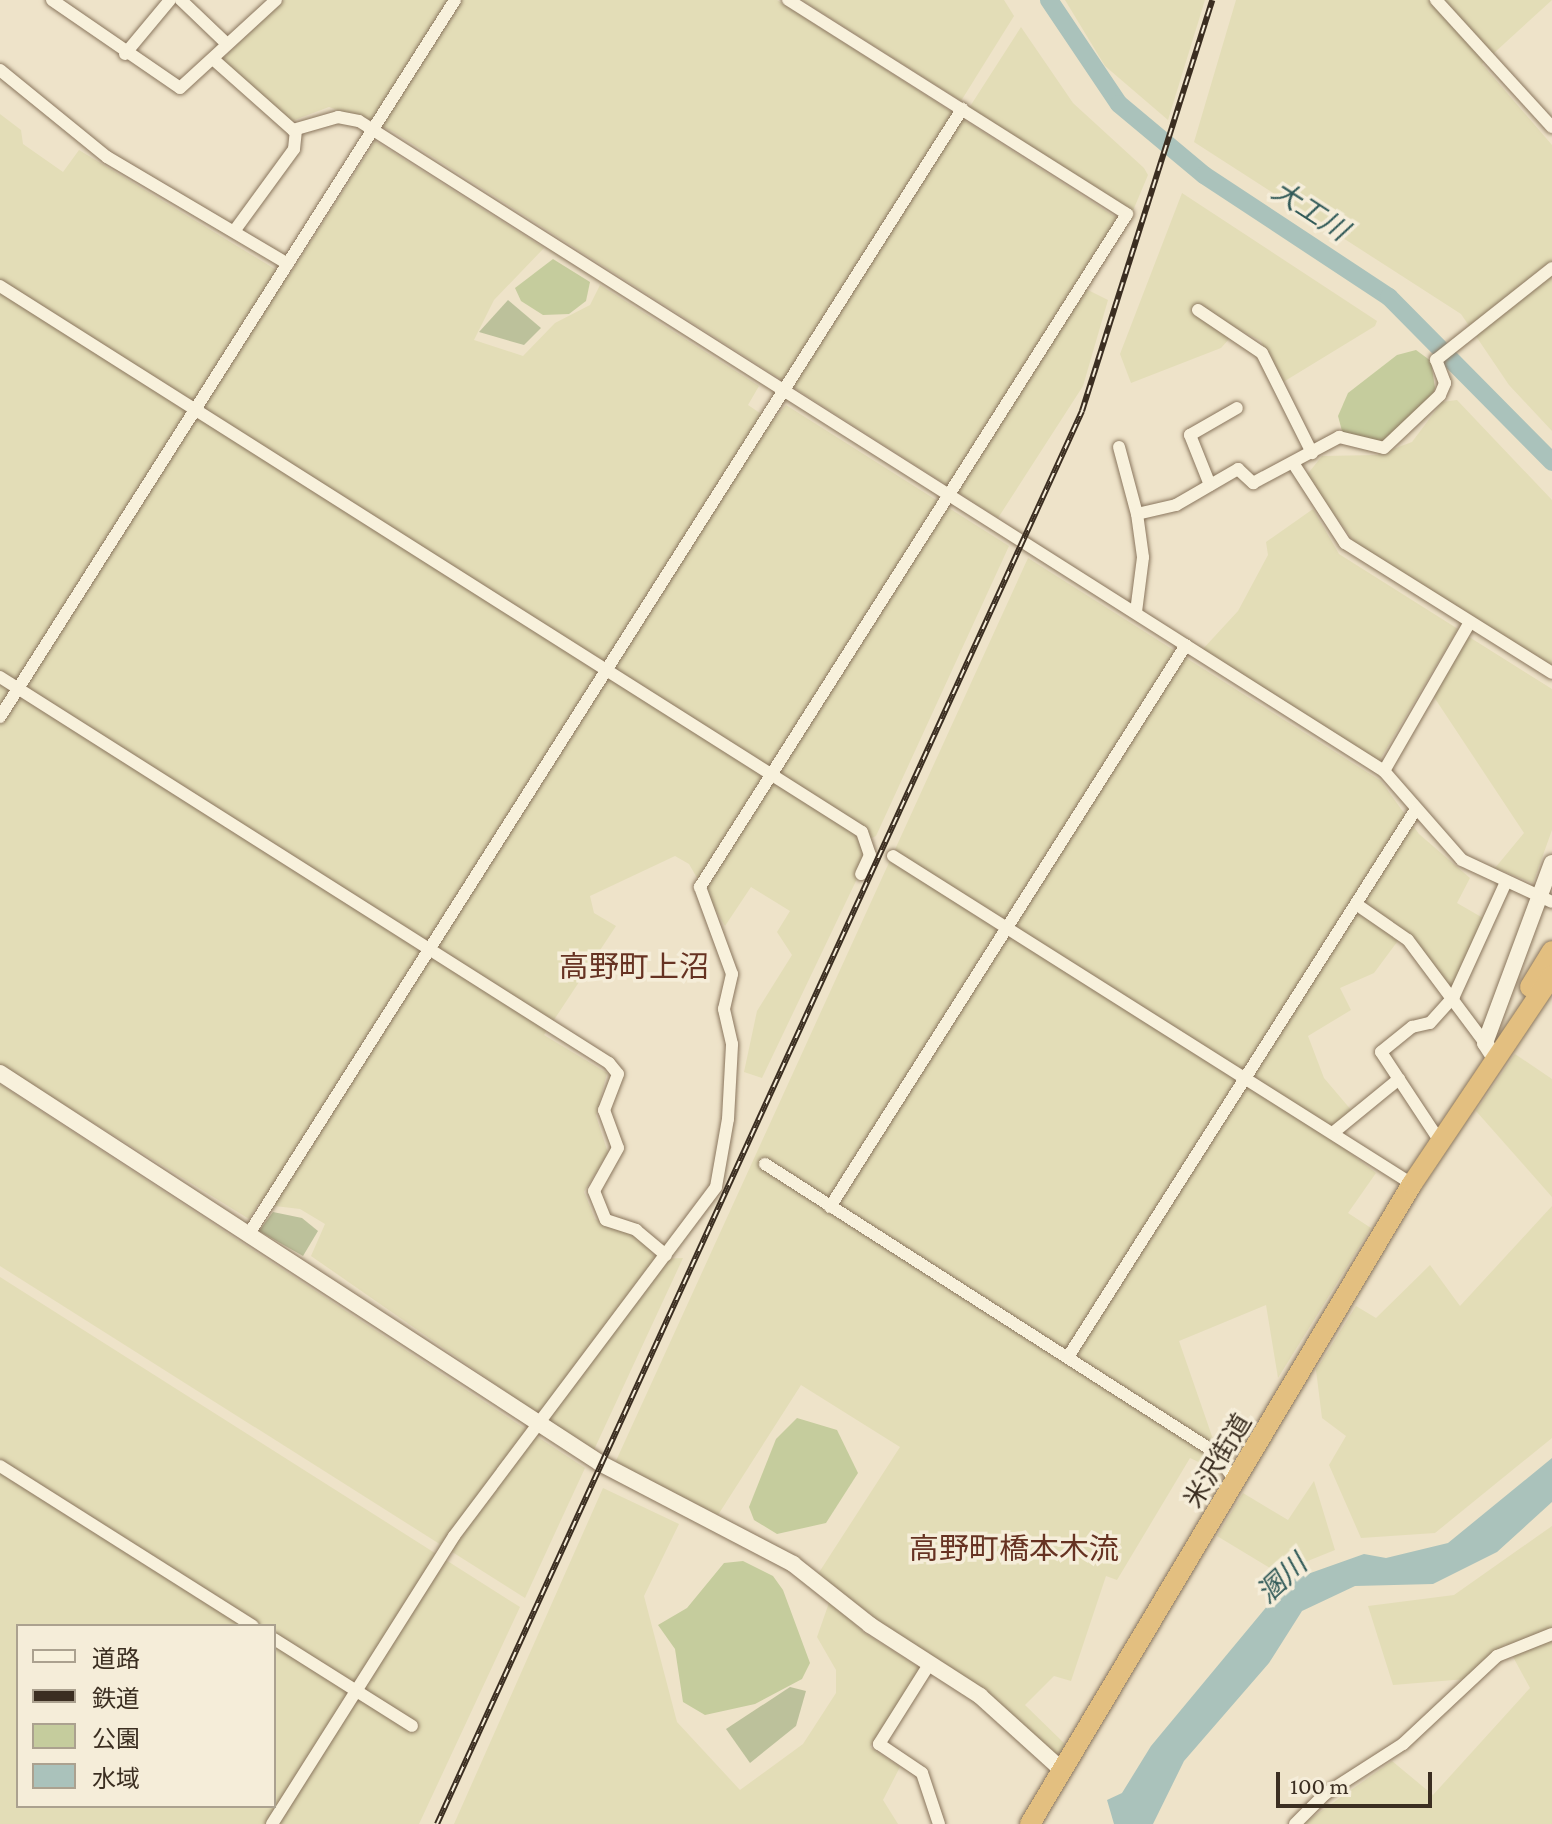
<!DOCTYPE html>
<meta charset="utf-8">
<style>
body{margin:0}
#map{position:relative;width:1552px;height:1824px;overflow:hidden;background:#eee3c9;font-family:"Crimson Pro","Noto Sans JP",serif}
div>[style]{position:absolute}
.farmland>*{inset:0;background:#e3ddb7}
.green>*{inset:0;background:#c5cc9d}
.cemetery>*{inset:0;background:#bcc19b}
.water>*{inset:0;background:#aac2bb}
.river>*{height:18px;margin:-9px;padding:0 9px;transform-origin:9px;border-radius:9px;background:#aac2bb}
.roads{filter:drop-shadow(0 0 2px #8a765e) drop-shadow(0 0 2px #8a765e)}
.minor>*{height:12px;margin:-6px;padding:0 6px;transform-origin:6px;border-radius:6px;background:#f8f1dc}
.tertiary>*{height:16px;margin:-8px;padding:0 8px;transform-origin:8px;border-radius:8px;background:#f8f1dc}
.trunk>*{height:20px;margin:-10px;padding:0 10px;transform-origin:10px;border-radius:10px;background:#e3bf80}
.rail>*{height:6px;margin-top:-3px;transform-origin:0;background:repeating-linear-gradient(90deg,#f5edd9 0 9px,#3b2e21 0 18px);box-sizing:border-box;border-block:2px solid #3b2e21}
span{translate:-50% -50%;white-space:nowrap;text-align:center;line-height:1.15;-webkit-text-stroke:7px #f5edd9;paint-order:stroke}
.street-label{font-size:26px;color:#3b2e21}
.water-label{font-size:28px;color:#315a58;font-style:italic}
.quarter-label{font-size:30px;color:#663222}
.legend{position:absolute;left:16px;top:1624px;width:260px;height:184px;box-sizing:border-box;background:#f5edd9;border:2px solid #aba18f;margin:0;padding:10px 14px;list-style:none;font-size:24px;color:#3b2e21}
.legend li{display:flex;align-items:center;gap:16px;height:40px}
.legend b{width:40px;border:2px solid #aba18f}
.scale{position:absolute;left:1276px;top:1772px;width:156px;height:36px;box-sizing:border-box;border:4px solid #3b2e21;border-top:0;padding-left:10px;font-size:24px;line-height:28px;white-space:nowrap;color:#3b2e21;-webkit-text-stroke:6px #f5edd9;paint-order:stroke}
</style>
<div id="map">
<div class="farmland">
<i style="clip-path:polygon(284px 0,777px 0,1117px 218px,1078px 285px,1108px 300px,1083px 386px,998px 518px,392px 131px,329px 107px,292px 121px,221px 60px)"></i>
<i style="clip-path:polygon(802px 0,1004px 0,1014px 16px,961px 101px)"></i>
<i style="clip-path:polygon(1065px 0,1205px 0,1168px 120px,1105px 66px)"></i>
<i style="clip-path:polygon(1236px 0,1552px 0,1482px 64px,1552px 145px,1552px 431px,1509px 385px,1461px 314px,1194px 142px)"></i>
<i style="clip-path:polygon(1021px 27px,1073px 103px,1144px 168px,1148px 175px,1132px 213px,969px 108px)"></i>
<i style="clip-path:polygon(0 114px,21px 130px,23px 144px,63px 172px,79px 150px,288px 277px,375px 141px,544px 248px,494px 300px,474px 340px,523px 356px,555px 323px,590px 305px,600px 285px,759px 386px,748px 405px,772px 421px,786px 405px,1009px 546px,876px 836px,861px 843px,865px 862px,762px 1078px,744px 1072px,757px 1011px,792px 955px,777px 932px,790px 911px,751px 887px,725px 926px,689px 864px,675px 856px,590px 896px,594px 913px,616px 926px,544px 1035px,607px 1073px,596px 1116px,608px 1153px,584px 1192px,595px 1219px,643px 1238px,656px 1259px,683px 1258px,593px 1452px,311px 1256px,325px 1224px,300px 1209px,258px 1204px,249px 1219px,0 1065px)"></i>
<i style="clip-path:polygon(1182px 193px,1377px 321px,1375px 326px,1280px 384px,1261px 341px,1238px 329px,1221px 348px,1131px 383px,1120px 354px)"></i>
<i style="clip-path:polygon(1457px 400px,1552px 500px,1552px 667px,1355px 543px,1306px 476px,1322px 456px,1377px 455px,1412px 442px,1442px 402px)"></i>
<i style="clip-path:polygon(1313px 509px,1339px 554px,1458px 629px,1379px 761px,1202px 650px,1238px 611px,1268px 555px,1266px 542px)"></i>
<i style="clip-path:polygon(1028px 558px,1381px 781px,1419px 834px,1470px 878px,1457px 903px,1483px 918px,1452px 988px,1403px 934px,1374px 973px,1340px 988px,1351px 1010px,1308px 1036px,1324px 1078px,1352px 1111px,1324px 1133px,1376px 1173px,1348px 1213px,1371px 1228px,1278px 1378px,1266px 1305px,1179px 1341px,1214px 1442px,1207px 1466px,1190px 1458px,1117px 1580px,1106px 1576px,1071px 1681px,1054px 1676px,1025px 1705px,1065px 1744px,1062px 1754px,1052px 1754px,818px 1574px,900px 1447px,801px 1385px,718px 1515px,615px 1463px)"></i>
<i style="clip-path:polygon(1466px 635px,1552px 689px,1552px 830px,1533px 883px,1495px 868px,1524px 833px,1432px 694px)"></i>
<i style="clip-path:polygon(1515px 1054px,1552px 1079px,1552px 1197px,1476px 1111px)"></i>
<i style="clip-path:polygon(0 1084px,585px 1468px,525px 1598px,0 1266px)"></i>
<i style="clip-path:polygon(1552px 1206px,1552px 1438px,1435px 1533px,1361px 1538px,1329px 1465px,1346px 1436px,1322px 1418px,1316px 1370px,1356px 1306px,1376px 1318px,1430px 1265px,1460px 1306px)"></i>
<i style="clip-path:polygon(evenodd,0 1277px,520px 1607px,419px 1824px,0 1824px,0 1277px,18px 1626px,274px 1626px,274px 1806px,18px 1806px,18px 1626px)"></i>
<i style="clip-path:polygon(1314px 1481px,1335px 1550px,1278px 1573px,1217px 1536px,1243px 1493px,1288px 1520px)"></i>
<i style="clip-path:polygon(603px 1488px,679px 1524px,644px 1596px,677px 1722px,740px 1790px,803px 1744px,836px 1693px,836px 1670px,817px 1637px,830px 1600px,863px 1632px,920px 1668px,870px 1747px,900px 1767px,883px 1800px,898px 1824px,454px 1824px)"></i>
<i style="clip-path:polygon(1552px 1526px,1552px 1824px,1303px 1824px,1392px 1761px,1433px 1795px,1530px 1688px,1506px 1644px,1466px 1679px,1393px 1685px,1368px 1606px,1454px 1595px)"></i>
</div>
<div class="green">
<i style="clip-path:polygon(553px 259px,590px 282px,586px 301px,569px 314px,543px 315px,521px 301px,515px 288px)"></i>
<i style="clip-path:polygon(1416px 350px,1431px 361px,1435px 388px,1425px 418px,1386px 446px,1360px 446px,1342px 431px,1338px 416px,1348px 393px,1397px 355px)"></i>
<i style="clip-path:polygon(797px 1418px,837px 1430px,858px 1473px,826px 1523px,777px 1534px,754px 1520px,749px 1507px,776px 1439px)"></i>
<i style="clip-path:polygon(743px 1561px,773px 1576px,783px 1590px,810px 1663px,802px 1679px,755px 1704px,705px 1715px,683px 1702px,675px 1649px,658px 1625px,687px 1608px,724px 1563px)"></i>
</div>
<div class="cemetery">
<i style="clip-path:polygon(508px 300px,541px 328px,524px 345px,479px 332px)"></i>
<i style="clip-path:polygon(273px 1212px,302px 1218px,318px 1231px,303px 1256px,259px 1231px)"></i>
<i style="clip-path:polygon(790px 1687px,806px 1691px,796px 1726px,750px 1763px,726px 1729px)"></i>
</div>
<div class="water">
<i style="clip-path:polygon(1552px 1458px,1552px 1502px,1497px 1552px,1433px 1584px,1355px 1586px,1302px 1611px,1269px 1663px,1184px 1761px,1153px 1824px,1114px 1824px,1107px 1800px,1122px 1793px,1151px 1746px,1288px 1581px,1364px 1554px,1386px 1558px,1448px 1543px)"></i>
</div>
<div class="river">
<i style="left:1049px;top:0;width:125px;rotate:56.1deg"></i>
<i style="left:1119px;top:104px;width:111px;rotate:39.9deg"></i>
<i style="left:1204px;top:175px;width:222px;rotate:33.4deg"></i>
<i style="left:1389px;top:297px;width:232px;rotate:45.3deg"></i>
</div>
<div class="roads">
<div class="minor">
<i style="left:52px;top:0;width:155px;rotate:34.5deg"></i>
<i style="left:180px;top:88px;width:130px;rotate:-42.5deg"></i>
<i style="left:181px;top:0;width:62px;rotate:43.7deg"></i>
<i style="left:1436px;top:0;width:172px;rotate:47.6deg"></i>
<i style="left:125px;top:54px;width:70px;rotate:-50.2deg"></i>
<i style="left:213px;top:59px;width:107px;rotate:41.6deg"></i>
<i style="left:293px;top:130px;width:47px;rotate:-16.1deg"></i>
<i style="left:338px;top:117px;width:21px;rotate:11deg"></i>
<i style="left:359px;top:121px;width:1214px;rotate:32.38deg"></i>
<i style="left:1384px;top:771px;width:118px;rotate:48.8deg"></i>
<i style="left:1462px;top:860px;width:99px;rotate:25deg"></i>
<i style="left:0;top:70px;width:138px;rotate:39.1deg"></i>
<i style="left:107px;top:157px;width:210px;rotate:30.6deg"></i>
<i style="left:235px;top:230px;width:100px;rotate:-53.9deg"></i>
<i style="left:294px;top:149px;width:19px;rotate:-84deg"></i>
<i style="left:0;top:286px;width:1020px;rotate:32.35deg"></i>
<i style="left:862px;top:832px;width:24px;rotate:71deg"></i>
<i style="left:870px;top:855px;width:21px;rotate:115deg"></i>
<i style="left:1198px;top:310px;width:77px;rotate:33.9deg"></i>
<i style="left:1262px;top:353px;width:112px;rotate:63.4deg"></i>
<i style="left:1119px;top:447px;width:69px;rotate:75deg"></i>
<i style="left:1295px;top:466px;width:92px;rotate:57deg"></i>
<i style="left:1345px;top:543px;width:244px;rotate:32.1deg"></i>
<i style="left:1210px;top:485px;width:54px;rotate:-111.8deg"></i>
<i style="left:1190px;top:435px;width:54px;rotate:-29.9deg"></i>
<i style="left:1136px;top:612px;width:55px;rotate:-82.7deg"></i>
<i style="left:1143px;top:557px;width:43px;rotate:-97.9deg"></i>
<i style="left:1137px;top:514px;width:40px;rotate:-13deg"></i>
<i style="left:1176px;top:505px;width:72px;rotate:-30.1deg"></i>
<i style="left:1238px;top:469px;width:21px;rotate:43deg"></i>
<i style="left:1253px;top:483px;width:98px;rotate:-28.1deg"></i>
<i style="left:1339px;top:437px;width:46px;rotate:13.7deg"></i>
<i style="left:1384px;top:448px;width:77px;rotate:-43.4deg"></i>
<i style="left:1440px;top:395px;width:13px;rotate:-67deg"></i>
<i style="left:1445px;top:383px;width:25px;rotate:-111deg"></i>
<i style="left:1436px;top:360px;width:148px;rotate:-38.4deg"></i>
<i style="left:0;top:677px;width:721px;rotate:32.37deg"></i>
<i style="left:609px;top:1063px;width:14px;rotate:51deg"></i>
<i style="left:618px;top:1074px;width:39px;rotate:111deg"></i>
<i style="left:604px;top:1110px;width:40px;rotate:69.8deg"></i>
<i style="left:618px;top:1148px;width:49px;rotate:119.2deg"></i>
<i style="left:594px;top:1191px;width:31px;rotate:68deg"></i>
<i style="left:606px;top:1220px;width:32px;rotate:18deg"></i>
<i style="left:636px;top:1230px;width:39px;rotate:40deg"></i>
<i style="left:0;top:717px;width:849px;rotate:-57.6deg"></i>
<i style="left:1384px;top:771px;width:172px;rotate:-60deg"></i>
<i style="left:893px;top:856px;width:614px;rotate:32.29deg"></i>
<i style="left:1356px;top:904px;width:63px;rotate:34.7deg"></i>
<i style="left:1408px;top:940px;width:129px;rotate:53.2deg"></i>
<i style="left:1334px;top:1132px;width:84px;rotate:-39.2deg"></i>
<i style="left:1441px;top:1143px;width:109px;rotate:-123.4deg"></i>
<i style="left:1381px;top:1052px;width:40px;rotate:-39deg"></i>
<i style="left:1412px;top:1027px;width:18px;rotate:-13deg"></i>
<i style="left:1430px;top:1023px;width:36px;rotate:-48deg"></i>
<i style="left:1454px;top:996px;width:125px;rotate:-65.5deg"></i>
<i style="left:765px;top:1164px;width:532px;rotate:32.64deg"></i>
<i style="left:1213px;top:1451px;width:39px;rotate:53deg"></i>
<i style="left:830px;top:1207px;width:665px;rotate:-57.65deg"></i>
<i style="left:250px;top:1232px;width:1330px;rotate:-57.62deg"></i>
<i style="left:1068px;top:1357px;width:649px;rotate:-57.58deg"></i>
<i style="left:0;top:1466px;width:299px;rotate:32.3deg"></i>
<i style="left:274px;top:1639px;width:163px;rotate:32.2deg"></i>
<i style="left:930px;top:1663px;width:96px;rotate:122.2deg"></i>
<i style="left:879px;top:1744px;width:52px;rotate:34deg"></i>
<i style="left:922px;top:1773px;width:54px;rotate:71.6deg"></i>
<i style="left:272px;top:1824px;width:341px;rotate:-57.7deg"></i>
<i style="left:454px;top:1536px;width:436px;rotate:-53.1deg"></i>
<i style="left:716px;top:1187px;width:69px;rotate:-80deg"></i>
<i style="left:728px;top:1119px;width:75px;rotate:-86.9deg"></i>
<i style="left:732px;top:1044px;width:36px;rotate:-103deg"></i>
<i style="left:724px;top:1009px;width:36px;rotate:-77deg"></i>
<i style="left:732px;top:974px;width:93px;rotate:-110.2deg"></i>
<i style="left:700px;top:887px;width:797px;rotate:-57.61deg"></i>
<i style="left:1127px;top:214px;width:401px;rotate:-147.7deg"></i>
<i style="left:1295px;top:1824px;width:42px;rotate:-45deg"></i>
<i style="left:1325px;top:1794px;width:93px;rotate:-32.7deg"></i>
<i style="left:1403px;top:1744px;width:129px;rotate:-43.1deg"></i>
<i style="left:1497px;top:1656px;width:59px;rotate:-21.8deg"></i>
</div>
<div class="tertiary">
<i style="left:1496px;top:1060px;width:20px;rotate:-123deg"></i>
<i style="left:1485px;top:1043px;width:192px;rotate:-69.6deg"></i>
<i style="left:0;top:1073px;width:716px;rotate:33.02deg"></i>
<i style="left:600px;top:1463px;width:218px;rotate:27.6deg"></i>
<i style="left:793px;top:1564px;width:98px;rotate:38.4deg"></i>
<i style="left:870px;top:1625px;width:131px;rotate:32.8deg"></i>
<i style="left:980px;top:1696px;width:110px;rotate:42.1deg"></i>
</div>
<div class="trunk">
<i style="left:1530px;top:987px;width:42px;rotate:-58.6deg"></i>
<i style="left:1030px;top:1824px;width:745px;rotate:-59.17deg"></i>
<i style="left:1412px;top:1184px;width:251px;rotate:-56.1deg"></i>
</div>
</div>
<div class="rail">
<i style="left:437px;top:1824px;width:1553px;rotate:-65.46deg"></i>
<i style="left:1082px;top:411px;width:431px;rotate:-72.4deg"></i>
</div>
<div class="street-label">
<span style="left:1218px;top:1461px;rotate:-59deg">米沢街道</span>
</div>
<div class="water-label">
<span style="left:1310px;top:211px;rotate:33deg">大工川</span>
<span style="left:1282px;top:1579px;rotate:-43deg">溷川</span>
</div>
<div class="quarter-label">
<span style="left:634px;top:967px">高野町上沼</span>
<span style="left:1014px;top:1549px">高野町橋本木流</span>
</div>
<ul class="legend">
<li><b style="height:10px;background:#f8f1dc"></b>道路</li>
<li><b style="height:10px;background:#3b2e21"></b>鉄道</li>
<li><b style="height:22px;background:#c5cc9d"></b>公園</li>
<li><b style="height:22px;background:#aac2bb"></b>水域</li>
</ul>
<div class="scale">100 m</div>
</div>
